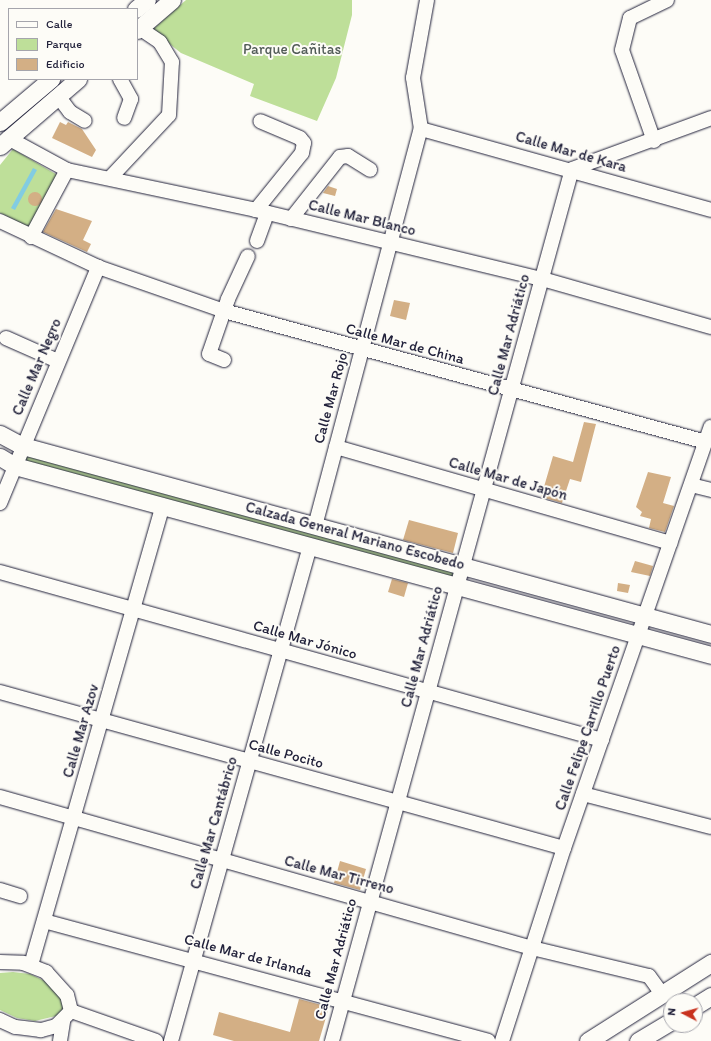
<!DOCTYPE html>
<meta charset="utf-8">
<style>
body{margin:0}
#map{position:relative;width:711px;height:1041px;overflow:hidden;background:#fdfcf7;font-family:Itim,sans-serif}
div>[style]{position:absolute}
.green>*{inset:0;background:#bedf99}
.water>*{inset:0;background:#82cce2}
.building>*{inset:0;background:#d3af85}
.round{border-radius:50%}
.roads{filter:drop-shadow(0 0 1px #22223b) drop-shadow(0 0 1px #22223b)}
.minor>*{height:14px;margin:-7px;padding:0 7px;transform-origin:7px;border-radius:7px;background:#fdfcf7}
.major>*{height:17px;margin:-8.5px;padding:0 8.5px;transform-origin:8.5px;border-radius:8.5px;background:#fdfcf7}
span{translate:-50% -50%;white-space:nowrap;text-align:center;line-height:1.15;-webkit-text-stroke:4px #fdfcf7;paint-order:stroke}
.park-label{font-size:15px;color:#515b57}
.street-label{font-size:15px;color:#22223b}
.legend{position:absolute;left:8px;top:8px;width:130px;height:72px;box-sizing:border-box;background:#fdfcf7;border:1px solid #a5a5ac;margin:0;padding:5px 7px;list-style:none;font-size:12px;color:#22223b}
.legend li{display:flex;align-items:center;gap:8px;height:20px}
.legend b{width:20px;border:1px solid #a5a5ac}
.north{position:absolute;left:663px;top:993px;width:40px;height:40px;box-sizing:border-box;background:#fdfcf7;border:1px solid #a5a5ac;border-radius:50%;rotate:276deg;font-size:11px;font-weight:700;line-height:16px;text-align:center;color:#22223b}
.north::after{content:'';display:block;margin:auto;width:14px;height:18px;background:#c8321e;clip-path:polygon(50% 0,100% 100%,50% 72%,0 100%)}
</style>
<div id="map">
<div class="green">
<i style="clip-path:polygon(186px 0,352px 0,352px 15px,336px 78px,317px 121px,250px 96px,254px 84px,181px 53px,152px 30px)"></i>
<i style="clip-path:polygon(13px 149px,59px 176px,31px 229px,0 213px,0 165px)"></i>
<i style="clip-path:polygon(28px 453px,457px 568px,454px 582px,23px 465px)"></i>
<i style="clip-path:polygon(13px 972px,30px 974px,47px 982px,59px 993px,64px 1009px,60px 1015px,35px 1021px,17px 1018px,0 1010px,0 973px)"></i>
</div>
<div class="water">
<i style="clip-path:polygon(33px 168px,37px 170px,15px 210px,11px 208px)"></i>
</div>
<div class="building">
<i style="clip-path:polygon(60px 122px,66px 125px,68px 122px,82px 129px,96px 150px,92px 157px,52px 138px)"></i>
<i style="clip-path:polygon(328px 186px,337px 189px,335px 196px,323px 193px)"></i>
<i class="round" style="left:28px;top:192px;width:14px;height:14px"></i>
<i style="clip-path:polygon(56px 209px,92px 221px,83px 240px,91px 244px,87px 252px,43px 232px)"></i>
<i style="clip-path:polygon(394px 300px,410px 303px,406px 320px,390px 316px)"></i>
<i style="clip-path:polygon(584px 422px,596px 424px,581px 482px,570px 479px,562px 503px,541px 497px,553px 456px,573px 462px)"></i>
<i style="clip-path:polygon(648px 472px,671px 477px,663px 503px,674px 506px,665px 532px,649px 528px,651px 519px,640px 516px,642px 512px,636px 507px)"></i>
<i style="clip-path:polygon(409px 520px,458px 533px,453px 553px,403px 540px)"></i>
<i style="clip-path:polygon(635px 561px,653px 566px,650px 576px,631px 572px)"></i>
<i style="clip-path:polygon(392px 579px,408px 583px,404px 597px,388px 592px)"></i>
<i style="clip-path:polygon(618px 583px,630px 585px,628px 593px,617px 591px)"></i>
<i style="clip-path:polygon(340px 861px,366px 869px,360px 890px,334px 883px)"></i>
<i style="clip-path:polygon(299px 999px,329px 1007px,319px 1041px,234px 1041px,213px 1035px,219px 1012px,290px 1032px)"></i>
</div>
<div class="roads">
<div class="minor">
<i style="left:120px;top:79px;width:23px;rotate:61deg"></i>
<i style="left:131px;top:99px;width:20px;rotate:110deg"></i>
<i style="left:58px;top:96px;width:20px;rotate:53deg"></i>
<i style="left:70px;top:112px;width:17px;rotate:31deg"></i>
<i style="left:421px;top:129px;width:301px;rotate:15.6deg"></i>
<i style="left:8px;top:138px;width:67px;rotate:28.5deg"></i>
<i style="left:67px;top:170px;width:193px;rotate:11.9deg"></i>
<i style="left:256px;top:210px;width:294px;rotate:13.6deg"></i>
<i style="left:542px;top:279px;width:176px;rotate:15.9deg"></i>
<i style="left:654px;top:141px;width:96px;rotate:-109.4deg"></i>
<i style="left:622px;top:50px;width:33px;rotate:-76deg"></i>
<i style="left:630px;top:18px;width:41px;rotate:-25.9deg"></i>
<i style="left:572px;top:169px;width:148px;rotate:-20.1deg"></i>
<i style="left:110px;top:178px;width:86px;rotate:-46.9deg"></i>
<i style="left:169px;top:115px;width:53px;rotate:-86.8deg"></i>
<i style="left:172px;top:62px;width:23px;rotate:-121deg"></i>
<i style="left:160px;top:42px;width:25px;rotate:-146deg"></i>
<i style="left:256px;top:210px;width:73px;rotate:-51.1deg"></i>
<i style="left:302px;top:153px;width:10px;rotate:-79deg"></i>
<i style="left:304px;top:143px;width:6px;rotate:-129deg"></i>
<i style="left:300px;top:138px;width:43px;rotate:-157deg"></i>
<i style="left:291px;top:219px;width:79px;rotate:-51.7deg"></i>
<i style="left:340px;top:157px;width:8px;rotate:-7deg"></i>
<i style="left:348px;top:156px;width:26px;rotate:32deg"></i>
<i style="left:0;top:221px;width:108px;rotate:25.1deg"></i>
<i style="left:98px;top:267px;width:133px;rotate:19.2deg"></i>
<i style="left:224px;top:311px;width:499px;rotate:15.2deg"></i>
<i style="left:31px;top:237px;width:76px;rotate:-61.8deg"></i>
<i style="left:257px;top:241px;width:30px;rotate:-70deg"></i>
<i style="left:6px;top:338px;width:57px;rotate:23.9deg"></i>
<i style="left:224px;top:360px;width:16px;rotate:-158deg"></i>
<i style="left:209px;top:354px;width:58px;rotate:-70.9deg"></i>
<i style="left:228px;top:299px;width:47px;rotate:-65.1deg"></i>
<i style="left:336px;top:447px;width:348px;rotate:16deg"></i>
<i style="left:691px;top:485px;width:21px;rotate:14deg"></i>
<i style="left:0;top:503px;width:256px;rotate:-67.4deg"></i>
<i style="left:315px;top:526px;width:411px;rotate:-75.1deg"></i>
<i style="left:421px;top:129px;width:52px;rotate:-98.9deg"></i>
<i style="left:413px;top:78px;width:79px;rotate:-79.8deg"></i>
<i style="left:0;top:572px;width:625px;rotate:15.59deg"></i>
<i style="left:0;top:692px;width:585px;rotate:15.46deg"></i>
<i style="left:583px;top:794px;width:132px;rotate:14.5deg"></i>
<i style="left:0;top:797px;width:553px;rotate:15.85deg"></i>
<i style="left:532px;top:948px;width:120px;rotate:13.5deg"></i>
<i style="left:649px;top:976px;width:22px;rotate:54deg"></i>
<i style="left:0;top:890px;width:21px;rotate:17deg"></i>
<i style="left:44px;top:921px;width:460px;rotate:15.1deg"></i>
<i style="left:0;top:962px;width:23px;rotate:2deg"></i>
<i style="left:23px;top:963px;width:25px;rotate:21deg"></i>
<i style="left:46px;top:972px;width:31px;rotate:48deg"></i>
<i style="left:67px;top:995px;width:16px;rotate:76deg"></i>
<i style="left:71px;top:1011px;width:21px;rotate:135deg"></i>
<i style="left:56px;top:1026px;width:16px;rotate:165deg"></i>
<i style="left:41px;top:1030px;width:26px;rotate:-173deg"></i>
<i style="left:15px;top:1027px;width:17px;rotate:-155deg"></i>
<i style="left:31px;top:965px;width:478px;rotate:-74deg"></i>
<i style="left:71px;top:1011px;width:90px;rotate:19.4deg"></i>
<i style="left:60px;top:1041px;width:20px;rotate:-81deg"></i>
<i style="left:171px;top:1041px;width:514px;rotate:-74.31deg"></i>
<i style="left:332px;top:1041px;width:904px;rotate:-74.61deg"></i>
<i style="left:502px;top:1041px;width:203px;rotate:-72.2deg"></i>
<i style="left:564px;top:848px;width:446px;rotate:-70.8deg"></i>
</div>
<div class="major">
<i style="left:136px;top:9px;width:14px;rotate:-39deg"></i>
<i style="left:137px;top:30px;width:46px;rotate:-40.6deg"></i>
<i style="left:0;top:122px;width:67px;rotate:-40.1deg"></i>
<i style="left:0;top:146px;width:103px;rotate:-40.7deg"></i>
<i style="left:0;top:434px;width:26px;rotate:28deg"></i>
<i style="left:23px;top:446px;width:713px;rotate:15.28deg"></i>
<i style="left:0;top:457px;width:17px;rotate:31deg"></i>
<i style="left:15px;top:466px;width:721px;rotate:15.19deg"></i>
<i style="left:695px;top:1006px;width:19px;rotate:-32deg"></i>
<i style="left:588px;top:1041px;width:146px;rotate:-32.4deg"></i>
<i style="left:638px;top:1041px;width:39px;rotate:-31deg"></i>
</div>
</div>
<div class="park-label">
<span style="left:292px;top:50px">Parque Cañitas</span>
</div>
<div class="street-label">
<span style="left:571px;top:152px;rotate:16deg">Calle Mar de Kara</span>
<span style="left:362px;top:218px;rotate:14deg">Calle Mar Blanco</span>
<span style="left:509px;top:335px;rotate:-75deg">Calle Mar Adriático</span>
<span style="left:405px;top:344px;rotate:15deg">Calle Mar de China</span>
<span style="left:37px;top:367px;rotate:-67deg">Calle Mar Negro</span>
<span style="left:331px;top:398px;rotate:-75deg">Calle Mar Rojo</span>
<span style="left:508px;top:479px;rotate:16deg">Calle Mar de Japón</span>
<span style="left:355px;top:536px;rotate:15deg">Calzada General Mariano Escobedo</span>
<span style="left:305px;top:640px;rotate:16deg">Calle Mar Jónico</span>
<span style="left:422px;top:647px;rotate:-75deg">Calle Mar Adriático</span>
<span style="left:588px;top:728px;rotate:-71deg">Calle Felipe Carrillo Puerto</span>
<span style="left:81px;top:731px;rotate:-74deg">Calle Mar Azov</span>
<span style="left:286px;top:754px;rotate:15deg">Calle Pocito</span>
<span style="left:214px;top:823px;rotate:-74deg">Calle Mar Cantábrico</span>
<span style="left:339px;top:875px;rotate:15deg">Calle Mar Tirreno</span>
<span style="left:248px;top:956px;rotate:15deg">Calle Mar de Irlanda</span>
<span style="left:336px;top:959px;rotate:-75deg">Calle Mar Adriático</span>
</div>
<ul class="legend">
<li><b style="height:5px;background:#fdfcf7"></b>Calle</li>
<li><b style="height:11px;background:#bedf99"></b>Parque</li>
<li><b style="height:11px;background:#d3af85"></b>Edificio</li>
</ul>
<div class="north">N</div>
</div>
